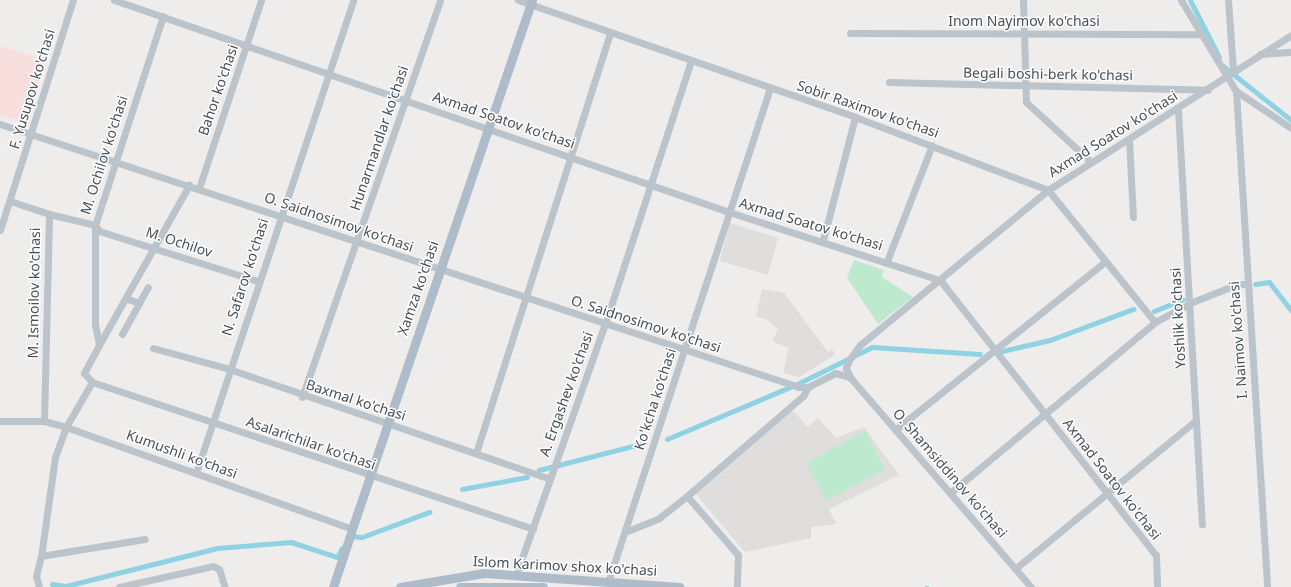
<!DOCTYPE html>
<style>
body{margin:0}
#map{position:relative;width:1291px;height:587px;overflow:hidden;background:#efecec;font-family:"Noto Sans",sans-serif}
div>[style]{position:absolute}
.education>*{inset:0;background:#e0dddd}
.medical>*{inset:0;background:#f8dfdd}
.green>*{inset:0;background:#bdeace}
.stream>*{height:1.5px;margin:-0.75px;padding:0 0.75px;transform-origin:0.75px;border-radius:0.75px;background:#8ed2e3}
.canal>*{height:5px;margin:-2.5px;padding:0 2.5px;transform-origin:2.5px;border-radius:2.5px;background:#8ed2e3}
.minor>*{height:7px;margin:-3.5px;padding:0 3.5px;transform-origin:3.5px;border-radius:3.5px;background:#bbc4ca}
.major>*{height:9px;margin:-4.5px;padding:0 4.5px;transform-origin:4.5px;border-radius:4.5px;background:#aebcc9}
span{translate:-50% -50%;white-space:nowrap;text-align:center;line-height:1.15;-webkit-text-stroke:3px #fff;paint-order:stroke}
.street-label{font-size:14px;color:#465058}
</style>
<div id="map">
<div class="education">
<i style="clip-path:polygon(730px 223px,778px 238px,768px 275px,720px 261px)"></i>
<i style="clip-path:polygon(762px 289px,784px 293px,828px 352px,833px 350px,835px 355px,799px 377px,783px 373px,789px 348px,772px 341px,778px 329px,766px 319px,756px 317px)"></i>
<i style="clip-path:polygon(792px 410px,808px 427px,818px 418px,836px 438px,864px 427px,899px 475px,829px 509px,836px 524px,811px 527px,811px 538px,745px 552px,694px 492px)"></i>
</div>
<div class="medical">
<i style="clip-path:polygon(0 46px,45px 60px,26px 123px,0 115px)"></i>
</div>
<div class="green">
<i style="clip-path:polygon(854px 260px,884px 270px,882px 277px,913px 297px,878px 324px,847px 278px)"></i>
<i style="clip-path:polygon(865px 431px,885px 469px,826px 501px,806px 463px)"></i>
</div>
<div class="stream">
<i style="left:926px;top:587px;width:2px"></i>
</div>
<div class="canal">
<i style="left:1190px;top:0;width:64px;rotate:63deg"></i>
<i style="left:1223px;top:66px;width:87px;rotate:38.5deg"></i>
<i style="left:1255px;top:284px;width:14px;rotate:-8deg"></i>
<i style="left:1269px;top:282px;width:36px;rotate:52deg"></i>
<i style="left:1154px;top:311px;width:31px;rotate:-22deg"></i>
<i style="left:1002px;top:351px;width:49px;rotate:-12.9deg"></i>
<i style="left:1050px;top:340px;width:89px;rotate:-20.5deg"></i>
<i style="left:667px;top:439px;width:139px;rotate:-22.9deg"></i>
<i style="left:795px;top:385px;width:86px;rotate:-26.3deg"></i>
<i style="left:872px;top:347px;width:108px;rotate:3.7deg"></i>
<i style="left:539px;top:470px;width:108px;rotate:-14.4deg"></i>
<i style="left:462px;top:489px;width:66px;rotate:-10.5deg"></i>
<i style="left:349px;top:536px;width:13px;rotate:4deg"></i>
<i style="left:362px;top:537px;width:72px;rotate:-20.5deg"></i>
<i style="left:52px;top:584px;width:14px;rotate:8deg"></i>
<i style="left:66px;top:586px;width:156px;rotate:-14.1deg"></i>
<i style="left:217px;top:548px;width:74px;rotate:-4.6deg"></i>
<i style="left:291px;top:542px;width:48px;rotate:18.1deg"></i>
<i style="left:337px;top:557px;width:10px;rotate:-61deg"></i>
</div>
<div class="minor">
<i style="left:114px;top:0;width:651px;rotate:19.02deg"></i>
<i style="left:729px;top:212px;width:222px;rotate:17.9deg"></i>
<i style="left:940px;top:280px;width:350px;rotate:51.9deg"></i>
<i style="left:1156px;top:555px;width:32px;rotate:88deg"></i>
<i style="left:518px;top:0;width:357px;rotate:19.1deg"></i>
<i style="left:855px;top:117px;width:206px;rotate:20.7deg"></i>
<i style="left:1048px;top:190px;width:170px;rotate:51deg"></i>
<i style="left:1023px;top:0;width:102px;rotate:88.3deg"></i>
<i style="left:1026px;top:102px;width:88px;rotate:42.7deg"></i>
<i style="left:1181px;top:0;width:106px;rotate:58.9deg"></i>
<i style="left:1236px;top:91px;width:66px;rotate:33.9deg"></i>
<i style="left:1228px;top:0;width:69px;rotate:85.9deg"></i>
<i style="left:163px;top:16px;width:220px;rotate:108deg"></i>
<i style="left:95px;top:225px;width:99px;rotate:90deg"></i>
<i style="left:95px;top:324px;width:21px;rotate:79deg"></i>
<i style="left:99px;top:345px;width:32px;rotate:118deg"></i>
<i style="left:84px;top:373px;width:12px;rotate:48deg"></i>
<i style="left:92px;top:382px;width:465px;rotate:18.4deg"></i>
<i style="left:850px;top:33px;width:348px;rotate:0.2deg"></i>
<i style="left:1260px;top:54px;width:31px;rotate:-4deg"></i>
<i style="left:889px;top:82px;width:319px;rotate:1.4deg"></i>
<i style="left:1236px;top:91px;width:497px;rotate:86.4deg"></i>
<i style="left:1178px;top:110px;width:415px;rotate:86.7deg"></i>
<i style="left:0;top:124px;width:841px;rotate:18.22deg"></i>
<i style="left:799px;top:387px;width:9px"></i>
<i style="left:808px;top:387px;width:30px;rotate:-27deg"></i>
<i style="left:835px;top:373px;width:16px;rotate:15deg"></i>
<i style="left:1129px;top:139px;width:78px;rotate:87.1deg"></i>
<i style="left:199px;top:188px;width:198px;rotate:-71.7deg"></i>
<i style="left:10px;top:201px;width:41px;rotate:18.4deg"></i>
<i style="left:0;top:230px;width:241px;rotate:-72.4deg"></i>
<i style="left:823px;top:240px;width:127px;rotate:-75.4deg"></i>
<i style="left:887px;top:261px;width:124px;rotate:-68.8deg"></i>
<i style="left:139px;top:303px;width:18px;rotate:-61deg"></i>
<i style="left:122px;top:334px;width:35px;rotate:-61deg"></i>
<i style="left:139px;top:303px;width:12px;rotate:-160deg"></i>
<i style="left:99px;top:345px;width:184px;rotate:-60.6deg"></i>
<i style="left:153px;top:348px;width:79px;rotate:15.4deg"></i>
<i style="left:229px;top:369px;width:339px;rotate:18.9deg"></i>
<i style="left:92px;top:382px;width:52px;rotate:120deg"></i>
<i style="left:66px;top:427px;width:32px;rotate:110deg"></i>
<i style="left:55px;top:457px;width:100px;rotate:98deg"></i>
<i style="left:41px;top:556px;width:105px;rotate:-9.3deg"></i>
<i style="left:302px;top:397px;width:420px;rotate:-70.8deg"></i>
<i style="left:0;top:421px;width:44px"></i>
<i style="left:44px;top:421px;width:23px;rotate:15deg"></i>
<i style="left:66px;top:427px;width:304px;rotate:19.6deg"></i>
<i style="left:352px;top:529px;width:4px;rotate:104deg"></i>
<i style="left:44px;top:421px;width:207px;rotate:-88.6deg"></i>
<i style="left:49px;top:214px;width:47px;rotate:13.4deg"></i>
<i style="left:95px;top:225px;width:7px;rotate:56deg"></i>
<i style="left:99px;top:231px;width:167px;rotate:17.5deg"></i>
<i style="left:895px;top:430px;width:269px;rotate:-38.7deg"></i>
<i style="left:476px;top:453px;width:442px;rotate:-72.3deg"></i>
<i style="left:196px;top:473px;width:498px;rotate:-71.6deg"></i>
<i style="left:950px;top:493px;width:267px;rotate:-39.8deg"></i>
<i style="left:1155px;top:322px;width:40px;rotate:-28deg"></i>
<i style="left:1190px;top:303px;width:52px;rotate:-21.6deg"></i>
<i style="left:1238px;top:284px;width:9px"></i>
<i style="left:687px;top:496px;width:78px;rotate:49.2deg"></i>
<i style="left:738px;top:555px;width:32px;rotate:92deg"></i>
<i style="left:625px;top:532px;width:37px;rotate:-22deg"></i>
<i style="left:659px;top:518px;width:36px;rotate:-38deg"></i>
<i style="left:687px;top:496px;width:153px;rotate:-40.8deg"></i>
<i style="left:803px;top:396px;width:10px;rotate:-61deg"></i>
<i style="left:1016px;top:568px;width:233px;rotate:-39.4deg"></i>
<i style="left:516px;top:575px;width:266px;rotate:-70.5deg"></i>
<i style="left:605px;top:324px;width:277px;rotate:-71.9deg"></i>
<i style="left:608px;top:582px;width:520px;rotate:-71.84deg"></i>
<i style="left:39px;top:587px;width:11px;rotate:-105deg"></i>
<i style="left:36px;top:576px;width:21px;rotate:-76deg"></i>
<i style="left:119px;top:587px;width:96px;rotate:-12.6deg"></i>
<i style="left:213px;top:566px;width:7px;rotate:27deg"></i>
<i style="left:219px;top:569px;width:19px;rotate:72deg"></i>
<i style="left:1031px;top:587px;width:277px;rotate:-130.8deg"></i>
<i style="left:850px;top:377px;width:10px;rotate:-114deg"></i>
<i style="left:846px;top:368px;width:9px;rotate:-69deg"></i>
<i style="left:849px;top:360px;width:19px;rotate:-54deg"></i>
<i style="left:860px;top:345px;width:244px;rotate:-39.5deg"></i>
<i style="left:1048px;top:190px;width:288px;rotate:-32.5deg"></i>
</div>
<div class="major">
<i style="left:352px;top:529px;width:559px;rotate:-71.21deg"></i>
<i style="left:333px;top:587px;width:57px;rotate:-71.6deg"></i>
<i style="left:400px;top:587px;width:85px;rotate:-9.5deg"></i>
<i style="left:484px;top:573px;width:196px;rotate:4.1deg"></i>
<i style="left:460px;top:587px;width:83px"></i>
</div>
<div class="street-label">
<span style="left:1024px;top:21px">Inom Nayimov ko'chasi</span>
<span style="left:1048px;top:74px;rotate:1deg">Begali boshi-berk ko'chasi</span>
<span style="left:32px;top:89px;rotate:-73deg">F. Yusupov ko'chasi</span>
<span style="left:218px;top:90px;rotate:-71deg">Bahor ko'chasi</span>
<span style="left:868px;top:109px;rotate:19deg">Sobir Raximov ko'chasi</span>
<span style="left:504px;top:120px;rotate:19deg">Axmad Soatov ko'chasi</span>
<span style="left:1113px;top:134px;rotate:-32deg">Axmad Soatov ko'chasi</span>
<span style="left:379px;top:138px;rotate:-71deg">Hunarmandlar ko'chasi</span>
<span style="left:104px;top:155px;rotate:-72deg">M. Ochilov ko'chasi</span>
<span style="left:339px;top:222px;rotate:19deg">O. Saidnosimov ko'chasi</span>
<span style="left:811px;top:224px;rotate:17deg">Axmad Soatov ko'chasi</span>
<span style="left:179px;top:242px;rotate:18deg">M. Ochilov</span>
<span style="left:245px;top:277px;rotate:-72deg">N. Safarov ko'chasi</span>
<span style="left:418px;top:288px;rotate:-71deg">Xamza ko'chasi</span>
<span style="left:34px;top:293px;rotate:-89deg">M. Ismoilov ko'chasi</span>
<span style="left:1178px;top:318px;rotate:-93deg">Yoshlik ko'chasi</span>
<span style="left:646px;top:324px;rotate:18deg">O. Saidnosimov ko'chasi</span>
<span style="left:1238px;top:340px;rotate:-94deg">I. Naimov ko'chasi</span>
<span style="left:566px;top:394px;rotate:-70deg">A. Ergashev ko'chasi</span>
<span style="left:655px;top:399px;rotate:-72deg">Ko'kcha ko'chasi</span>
<span style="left:356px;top:400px;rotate:18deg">Baxmal ko'chasi</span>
<span style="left:311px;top:443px;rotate:19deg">Asalarichilar ko'chasi</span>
<span style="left:182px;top:454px;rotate:20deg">Kumushli ko'chasi</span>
<span style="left:950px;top:473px;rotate:49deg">O. Shamsiddinov ko'chasi</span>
<span style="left:1112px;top:479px;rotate:52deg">Axmad Soatov ko'chasi</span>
<span style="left:565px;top:566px;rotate:3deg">Islom Karimov shox ko'chasi</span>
</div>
</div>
